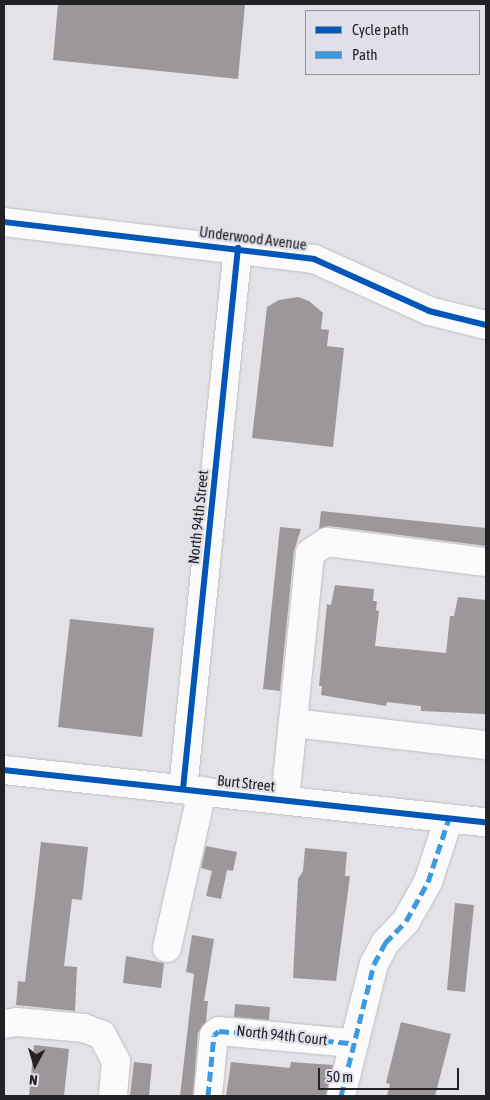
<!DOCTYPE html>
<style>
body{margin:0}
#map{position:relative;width:490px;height:1100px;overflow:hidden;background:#e3e2e8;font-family:"Asap Condensed",sans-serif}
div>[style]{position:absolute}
.building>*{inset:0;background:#9e979a}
.roads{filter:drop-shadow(0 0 1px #bdbcc1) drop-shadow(0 0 1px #bdbcc1)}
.minor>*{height:28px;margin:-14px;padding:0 14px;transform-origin:14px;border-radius:14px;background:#fbfbfc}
.quiet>*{height:5px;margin-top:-2.5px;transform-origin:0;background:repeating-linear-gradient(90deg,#3c9be0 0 10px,transparent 0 15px)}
.cycleway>*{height:6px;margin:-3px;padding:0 3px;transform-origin:3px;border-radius:3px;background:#0057b8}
span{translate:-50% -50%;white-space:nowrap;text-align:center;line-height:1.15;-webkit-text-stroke:5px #e1e0ea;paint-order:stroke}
.street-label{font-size:15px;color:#222125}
.frame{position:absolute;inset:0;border:5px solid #222125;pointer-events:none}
.legend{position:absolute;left:305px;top:10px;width:175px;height:65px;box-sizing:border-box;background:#e1e0ea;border:1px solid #95949b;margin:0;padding:6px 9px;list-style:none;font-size:15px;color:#222125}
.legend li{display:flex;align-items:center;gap:10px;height:25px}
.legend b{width:25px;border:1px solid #95949b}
.north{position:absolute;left:10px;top:1040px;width:50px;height:50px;-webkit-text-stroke:4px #e1e0ea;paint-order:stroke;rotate:186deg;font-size:14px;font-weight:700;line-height:20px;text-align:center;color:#222125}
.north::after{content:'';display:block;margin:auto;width:18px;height:22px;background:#222125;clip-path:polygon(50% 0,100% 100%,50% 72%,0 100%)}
.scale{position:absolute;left:318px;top:1068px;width:141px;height:22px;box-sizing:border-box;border:2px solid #222125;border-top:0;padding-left:6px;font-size:15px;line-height:18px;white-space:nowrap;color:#222125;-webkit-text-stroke:4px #e1e0ea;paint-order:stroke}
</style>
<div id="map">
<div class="building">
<i style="clip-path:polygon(58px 4px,245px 5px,238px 79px,53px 60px)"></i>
<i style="clip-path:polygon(298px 297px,309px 301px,323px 313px,321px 329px,329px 330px,327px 346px,344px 348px,333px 447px,252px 438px,267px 307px,279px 300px)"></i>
<i style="clip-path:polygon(321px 511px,486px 528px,486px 546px,329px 526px,319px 529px)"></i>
<i style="clip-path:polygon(280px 527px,301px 529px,294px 551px,280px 691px,263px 689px)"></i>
<i style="clip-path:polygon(335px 585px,374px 589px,373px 601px,377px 601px,376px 610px,379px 611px,375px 646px,446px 653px,450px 616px,454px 616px,458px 597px,486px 600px,486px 714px,421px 711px,421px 706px,387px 702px,386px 706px,321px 695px,322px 686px,319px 686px,327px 604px,331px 605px)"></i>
<i style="clip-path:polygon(70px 619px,154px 628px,142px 737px,58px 727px)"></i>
<i style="clip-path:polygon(41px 842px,88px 847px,82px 900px,72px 899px,64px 966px,77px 967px,75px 1011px,16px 1005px,18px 981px,25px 982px)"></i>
<i style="clip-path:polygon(206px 846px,237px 852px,233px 871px,227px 870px,221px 899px,206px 896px,212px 871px,201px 868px)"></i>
<i style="clip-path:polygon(305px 848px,347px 852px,345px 876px,350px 876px,336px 981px,293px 978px,298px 879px,303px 871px)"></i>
<i style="clip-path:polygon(455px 903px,474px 905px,465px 992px,447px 990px)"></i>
<i style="clip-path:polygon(192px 935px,214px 939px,204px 1001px,208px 1001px,206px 1022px,198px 1033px,193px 1096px,180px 1096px,194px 974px,186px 972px)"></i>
<i style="clip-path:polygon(126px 956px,164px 963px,161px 988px,123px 983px)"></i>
<i style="clip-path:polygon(235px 1004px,270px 1007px,269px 1020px,234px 1017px)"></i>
<i style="clip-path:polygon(401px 1022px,451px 1034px,435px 1096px,387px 1096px,390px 1084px,386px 1083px)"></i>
<i style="clip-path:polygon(34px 1045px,69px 1049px,64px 1096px,29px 1096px)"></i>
<i style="clip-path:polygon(134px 1062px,152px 1064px,149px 1096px,130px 1096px)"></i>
<i style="clip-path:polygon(231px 1062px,290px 1068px,291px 1062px,333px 1065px,326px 1096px,226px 1096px)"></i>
</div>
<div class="roads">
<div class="minor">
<i style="left:4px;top:222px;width:312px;rotate:6.8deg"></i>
<i style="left:314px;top:259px;width:126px;rotate:24.3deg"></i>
<i style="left:429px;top:311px;width:59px;rotate:13.8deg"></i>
<i style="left:293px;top:723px;width:194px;rotate:6.5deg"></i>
<i style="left:4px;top:770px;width:485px;rotate:6.2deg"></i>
<i style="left:183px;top:789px;width:544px;rotate:-84.2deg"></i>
<i style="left:285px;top:800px;width:248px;rotate:-84.2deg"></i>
<i style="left:310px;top:553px;width:20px;rotate:-33deg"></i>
<i style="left:327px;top:542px;width:160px;rotate:7.2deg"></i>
<i style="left:167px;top:948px;width:161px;rotate:-77.4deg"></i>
<i style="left:4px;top:1024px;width:13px;rotate:-9deg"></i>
<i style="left:17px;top:1022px;width:67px;rotate:5.1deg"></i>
<i style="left:84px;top:1028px;width:19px;rotate:21deg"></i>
<i style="left:102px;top:1035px;width:30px;rotate:62deg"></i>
<i style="left:116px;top:1061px;width:35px;rotate:95deg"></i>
<i style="left:208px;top:1096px;width:61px;rotate:-84.4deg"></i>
<i style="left:214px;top:1035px;width:6px;rotate:-39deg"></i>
<i style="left:219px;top:1031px;width:134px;rotate:5.2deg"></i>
<i style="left:341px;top:1096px;width:136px;rotate:-76deg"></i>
<i style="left:374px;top:964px;width:24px;rotate:-62deg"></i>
<i style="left:385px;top:943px;width:30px;rotate:-46deg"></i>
<i style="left:406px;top:921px;width:45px;rotate:-60.6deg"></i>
<i style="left:428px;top:882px;width:67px;rotate:-71.8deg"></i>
</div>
</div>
<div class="quiet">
<i style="left:208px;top:1096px;width:61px;rotate:-84.4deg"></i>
<i style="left:214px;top:1035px;width:6px;rotate:-39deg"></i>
<i style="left:219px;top:1031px;width:134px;rotate:5.2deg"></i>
<i style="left:341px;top:1096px;width:136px;rotate:-76deg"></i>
<i style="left:374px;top:964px;width:24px;rotate:-62deg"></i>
<i style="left:385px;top:943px;width:30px;rotate:-46deg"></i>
<i style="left:406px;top:921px;width:45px;rotate:-60.6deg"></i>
<i style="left:428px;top:882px;width:67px;rotate:-71.8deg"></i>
</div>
<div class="cycleway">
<i style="left:4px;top:222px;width:312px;rotate:6.8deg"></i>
<i style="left:314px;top:259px;width:126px;rotate:24.3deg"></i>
<i style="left:429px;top:311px;width:59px;rotate:13.8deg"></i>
<i style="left:4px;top:770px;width:485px;rotate:6.2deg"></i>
<i style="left:183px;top:789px;width:544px;rotate:-84.2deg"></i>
</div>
<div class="street-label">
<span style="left:253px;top:238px;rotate:7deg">Underwood Avenue</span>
<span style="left:198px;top:517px;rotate:-84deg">North 94th Street</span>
<span style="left:246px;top:783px;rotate:6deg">Burt Street</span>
<span style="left:282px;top:1035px;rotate:6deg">North 94th Court</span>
</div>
<div class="frame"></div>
<ul class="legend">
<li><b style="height:6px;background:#0057b8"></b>Cycle path</li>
<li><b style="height:6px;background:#3c9be0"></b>Path</li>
</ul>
<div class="north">N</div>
<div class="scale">50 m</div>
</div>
